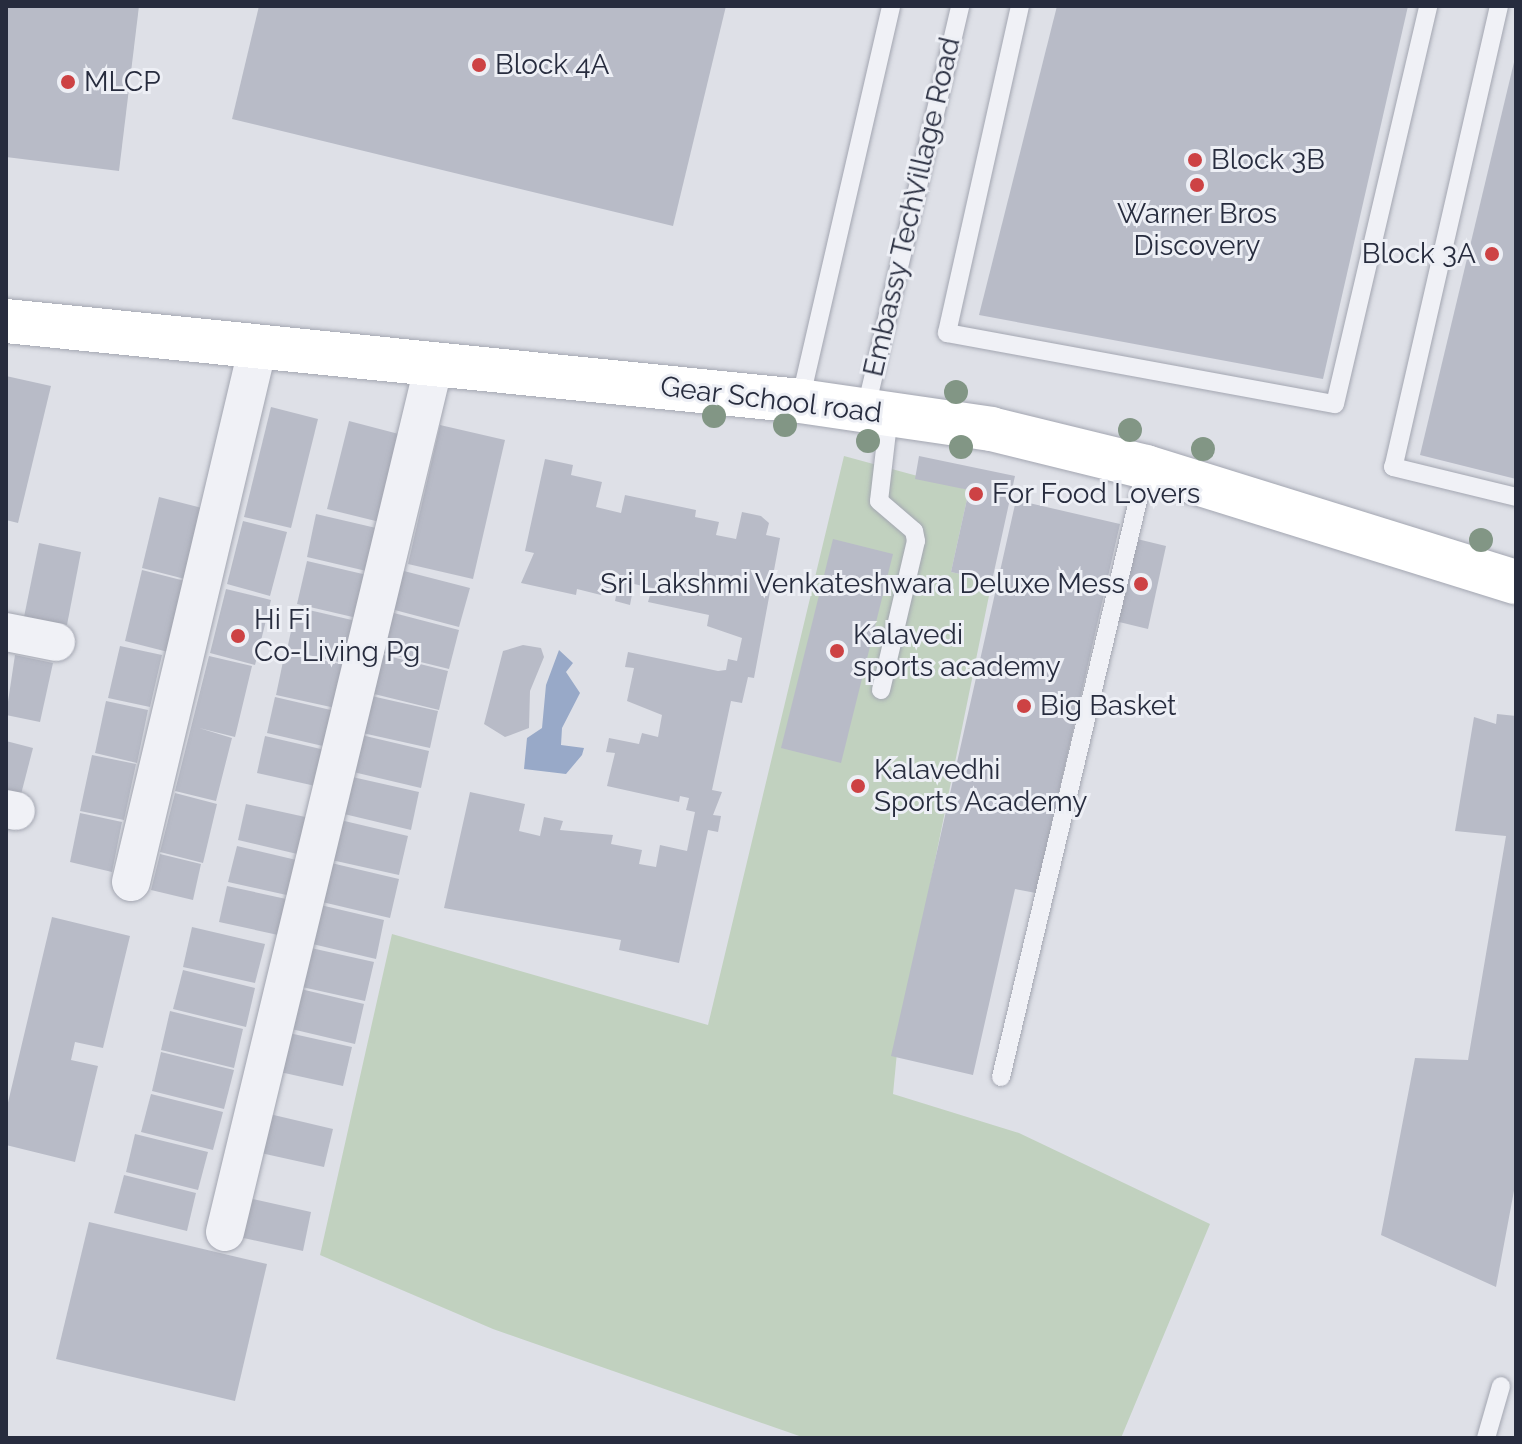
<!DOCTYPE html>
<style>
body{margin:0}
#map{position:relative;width:1522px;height:1444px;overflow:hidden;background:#dee0e7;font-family:Raleway,sans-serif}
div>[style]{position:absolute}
.green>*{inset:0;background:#c1d1bf}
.water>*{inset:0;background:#98a9c8}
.building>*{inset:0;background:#b8bbc7}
.roads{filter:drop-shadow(0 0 2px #a3a6b1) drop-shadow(0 0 2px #a3a6b1)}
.service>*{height:18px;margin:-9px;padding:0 9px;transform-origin:9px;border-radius:9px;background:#f0f1f6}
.minor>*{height:38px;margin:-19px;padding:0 19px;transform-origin:19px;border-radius:19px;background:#f0f1f6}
.secondary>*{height:44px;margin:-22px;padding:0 22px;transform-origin:22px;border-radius:22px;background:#fff}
.trees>*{width:24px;height:24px;margin:-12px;border-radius:50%;background:#829685}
.dots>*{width:22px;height:22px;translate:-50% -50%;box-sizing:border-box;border:4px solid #edeff5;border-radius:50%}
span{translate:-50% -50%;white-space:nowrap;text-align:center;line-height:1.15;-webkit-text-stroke:6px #edeff5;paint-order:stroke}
.poi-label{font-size:28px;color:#272c3e}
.left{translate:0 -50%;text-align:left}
.right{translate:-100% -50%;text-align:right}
.street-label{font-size:28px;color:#272c3e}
.frame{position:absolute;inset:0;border:8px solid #272c3e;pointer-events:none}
</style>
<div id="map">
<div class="green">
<i style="clip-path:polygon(844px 456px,969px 490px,951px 572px,992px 581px,898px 1042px,893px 1094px,1019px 1133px,1210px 1224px,1121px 1438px,805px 1438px,493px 1329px,320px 1255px,392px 934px,708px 1025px)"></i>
</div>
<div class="water">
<i style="clip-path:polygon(559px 650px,573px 663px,566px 672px,580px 693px,562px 728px,561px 745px,584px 748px,582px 755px,566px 774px,524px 769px,527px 738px,542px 728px,546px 685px)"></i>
</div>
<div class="building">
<i style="clip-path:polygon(6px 6px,139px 6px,119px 171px,6px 157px)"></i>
<i style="clip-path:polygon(259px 6px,726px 6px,673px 226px,232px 119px)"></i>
<i style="clip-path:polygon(1057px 6px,1408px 6px,1323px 379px,979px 315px)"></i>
<i style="clip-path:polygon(1515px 58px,1516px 58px,1516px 479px,1420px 455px)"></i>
<i style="clip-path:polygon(6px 376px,51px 386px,18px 523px,6px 520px)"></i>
<i style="clip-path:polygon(271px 407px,318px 419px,291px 528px,244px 517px)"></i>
<i style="clip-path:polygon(349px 421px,414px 438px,392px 525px,327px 509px)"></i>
<i style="clip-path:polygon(440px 425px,505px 440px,473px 579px,408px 564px)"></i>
<i style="clip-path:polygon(919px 456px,1015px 476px,992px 581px,951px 572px,969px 490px,915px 479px)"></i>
<i style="clip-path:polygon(545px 459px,573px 465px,571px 475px,602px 482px,596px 507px,621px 513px,625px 495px,696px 510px,695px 517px,719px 522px,716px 535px,736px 539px,742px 512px,761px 516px,769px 523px,766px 535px,780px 538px,754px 678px,748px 677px,742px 703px,731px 701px,712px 790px,722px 792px,713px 815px,721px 816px,718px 832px,708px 830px,679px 963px,619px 950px,621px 940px,444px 908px,470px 792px,525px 804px,519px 831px,540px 836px,544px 817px,563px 821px,560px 830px,613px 835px,611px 844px,642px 850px,639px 864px,656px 867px,660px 845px,687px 851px,695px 812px,686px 810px,689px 798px,680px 796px,679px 802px,607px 786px,615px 753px,606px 752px,609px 738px,639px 744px,642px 733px,658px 737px,662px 715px,627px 701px,634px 668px,625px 667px,628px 652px,718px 671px,726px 670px,728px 659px,737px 661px,742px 638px,707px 626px,709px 615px,648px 602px,652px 588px,634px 584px,630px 605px,615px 601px,617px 591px,603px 588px,601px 595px,577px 589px,576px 595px,521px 583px,534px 553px,525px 551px)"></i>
<i style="clip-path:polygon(159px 497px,202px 508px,185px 579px,142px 568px)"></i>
<i style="clip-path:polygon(1016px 500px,1120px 524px,1036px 893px,1015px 889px,973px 1075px,891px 1056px)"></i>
<i style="clip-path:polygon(316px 514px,389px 531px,379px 574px,307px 557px)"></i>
<i style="clip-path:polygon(243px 521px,287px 532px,270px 596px,227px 584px)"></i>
<i style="clip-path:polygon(1133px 538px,1166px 546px,1148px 629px,1115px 621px)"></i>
<i style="clip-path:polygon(833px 539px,893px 554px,841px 763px,781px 748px)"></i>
<i style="clip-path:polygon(39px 543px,81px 552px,67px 625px,24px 617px)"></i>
<i style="clip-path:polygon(307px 561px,380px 578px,370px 621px,297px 604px)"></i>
<i style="clip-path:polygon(142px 570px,185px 581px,168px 652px,125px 641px)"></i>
<i style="clip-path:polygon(400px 570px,470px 588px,459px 627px,391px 609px)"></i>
<i style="clip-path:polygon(226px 589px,271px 600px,255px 665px,210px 653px)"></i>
<i style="clip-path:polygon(296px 607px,369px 624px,360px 667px,287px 650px)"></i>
<i style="clip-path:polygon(390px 612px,459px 630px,449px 669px,380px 652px)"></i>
<i style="clip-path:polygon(523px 645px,541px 648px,544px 657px,530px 691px,529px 728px,505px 737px,484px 724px,503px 651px)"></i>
<i style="clip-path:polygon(120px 646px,162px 655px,150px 707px,108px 698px)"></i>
<i style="clip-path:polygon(285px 652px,358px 668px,349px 711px,276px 695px)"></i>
<i style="clip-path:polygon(380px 654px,448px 671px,439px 710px,370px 693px)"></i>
<i style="clip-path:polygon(15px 655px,53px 663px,40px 722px,6px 715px)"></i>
<i style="clip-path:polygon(209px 656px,252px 666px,235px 737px,199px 728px,232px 738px,216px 801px,175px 791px)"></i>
<i style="clip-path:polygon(367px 695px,438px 711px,430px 748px,358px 732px)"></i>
<i style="clip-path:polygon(275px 697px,348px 714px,340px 750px,267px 733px)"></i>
<i style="clip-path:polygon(106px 701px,148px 710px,137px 763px,95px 753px)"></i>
<i style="clip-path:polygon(1497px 714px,1516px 716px,1516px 1180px,1496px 1287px,1381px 1235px,1415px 1058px,1468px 1060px,1506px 836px,1455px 831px,1474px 717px,1496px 724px)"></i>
<i style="clip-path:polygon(357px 734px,429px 751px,421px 788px,349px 771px)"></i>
<i style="clip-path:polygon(265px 736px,338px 753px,329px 789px,257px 773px)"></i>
<i style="clip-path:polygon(6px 741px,33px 748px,18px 806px,6px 803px)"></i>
<i style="clip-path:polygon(92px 755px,136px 764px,124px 820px,80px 811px)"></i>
<i style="clip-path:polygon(348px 776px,419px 792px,411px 830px,340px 813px)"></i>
<i style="clip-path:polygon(175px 793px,217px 804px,203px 863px,160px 852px)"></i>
<i style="clip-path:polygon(246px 804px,319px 820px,310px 857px,238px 840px)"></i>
<i style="clip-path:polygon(80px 813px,122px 822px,112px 872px,70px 862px)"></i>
<i style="clip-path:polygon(336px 819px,408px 836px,399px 875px,327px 859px)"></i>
<i style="clip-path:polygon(237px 846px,309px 863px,300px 898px,228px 882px)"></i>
<i style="clip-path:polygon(160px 854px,201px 864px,193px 900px,151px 890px)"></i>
<i style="clip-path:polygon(327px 862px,399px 879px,390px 918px,318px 901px)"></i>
<i style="clip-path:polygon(227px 886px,300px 902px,292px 938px,219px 922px)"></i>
<i style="clip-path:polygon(312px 903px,384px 920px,376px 959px,304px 942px)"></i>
<i style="clip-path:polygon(52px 917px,130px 936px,103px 1048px,75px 1042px,71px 1060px,98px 1066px,75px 1162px,6px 1145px,6px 1111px)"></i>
<i style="clip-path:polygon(192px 927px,265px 944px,255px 983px,183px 967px)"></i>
<i style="clip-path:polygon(302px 946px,374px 962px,365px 1001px,293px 985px)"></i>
<i style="clip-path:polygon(183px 970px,255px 988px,246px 1027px,173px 1009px)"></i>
<i style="clip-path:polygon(292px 987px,364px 1004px,355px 1044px,283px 1027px)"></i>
<i style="clip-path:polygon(170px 1011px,243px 1029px,234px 1068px,161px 1050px)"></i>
<i style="clip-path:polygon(280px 1031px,352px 1047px,343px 1086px,271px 1070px)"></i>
<i style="clip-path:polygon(161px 1052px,234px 1070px,224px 1109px,152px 1091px)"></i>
<i style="clip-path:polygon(151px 1094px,223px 1112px,213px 1150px,141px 1132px)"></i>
<i style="clip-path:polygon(261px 1112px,333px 1129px,324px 1167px,252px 1151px)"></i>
<i style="clip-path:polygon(135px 1134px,208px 1152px,198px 1190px,126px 1172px)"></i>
<i style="clip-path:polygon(124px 1175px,196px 1193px,187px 1231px,114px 1213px)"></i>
<i style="clip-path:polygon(239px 1196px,311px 1212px,303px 1251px,230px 1235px)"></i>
<i style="clip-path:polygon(89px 1222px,267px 1264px,235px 1401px,56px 1359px)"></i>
</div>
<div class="roads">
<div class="service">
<i style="left:1020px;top:6px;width:335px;rotate:102.6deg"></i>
<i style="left:947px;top:333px;width:394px;rotate:10.4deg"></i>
<i style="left:1335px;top:404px;width:409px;rotate:-76.8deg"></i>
<i style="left:1499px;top:6px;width:473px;rotate:102.9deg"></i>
<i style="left:1393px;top:467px;width:127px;rotate:13.7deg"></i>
<i style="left:800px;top:401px;width:405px;rotate:-77deg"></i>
<i style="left:866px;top:408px;width:413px;rotate:-76.8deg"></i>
<i style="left:881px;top:690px;width:153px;rotate:-76.8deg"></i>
<i style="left:916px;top:541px;width:10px;rotate:-101deg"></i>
<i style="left:914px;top:531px;width:46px;rotate:-139.4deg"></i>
<i style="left:879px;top:501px;width:88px;rotate:-83.4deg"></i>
<i style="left:1001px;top:1077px;width:627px;rotate:-76.63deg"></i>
<i style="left:1486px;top:1438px;width:54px;rotate:-73.9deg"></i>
</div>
<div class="minor">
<i style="left:6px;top:632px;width:51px;rotate:11.3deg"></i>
<i style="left:6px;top:809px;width:10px;rotate:11deg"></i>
<i style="left:131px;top:882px;width:551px;rotate:-76.67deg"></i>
<i style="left:225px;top:1232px;width:893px;rotate:-76.46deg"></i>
</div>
<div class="secondary">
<i style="left:6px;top:321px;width:798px;rotate:5.75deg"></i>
<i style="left:800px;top:401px;width:193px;rotate:8.3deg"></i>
<i style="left:991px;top:429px;width:160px;rotate:13.8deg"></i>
<i style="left:1146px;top:467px;width:387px;rotate:17.3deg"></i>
</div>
</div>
<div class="trees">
<i style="left:956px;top:392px"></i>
<i style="left:714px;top:416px"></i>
<i style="left:785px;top:425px"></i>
<i style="left:1130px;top:430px"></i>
<i style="left:868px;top:441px"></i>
<i style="left:961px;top:447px"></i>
<i style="left:1203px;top:449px"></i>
<i style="left:1481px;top:540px"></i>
</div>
<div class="dots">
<i style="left:479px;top:65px;background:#cd4244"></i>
<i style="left:68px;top:82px;background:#cd4244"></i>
<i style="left:1195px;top:160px;background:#cd4244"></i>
<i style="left:1197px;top:185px;background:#cd4244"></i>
<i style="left:1492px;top:254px;background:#cd4244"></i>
<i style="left:976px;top:494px;background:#cd4244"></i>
<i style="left:1141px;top:584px;background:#cd4244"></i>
<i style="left:238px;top:636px;background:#cd4244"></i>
<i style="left:837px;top:651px;background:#cd4244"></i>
<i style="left:1024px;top:706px;background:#cd4244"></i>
<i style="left:858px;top:786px;background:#cd4244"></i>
</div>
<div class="poi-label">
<span class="left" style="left:495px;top:65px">Block 4A</span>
<span class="left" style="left:84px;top:82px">MLCP</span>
<span class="left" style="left:1211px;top:160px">Block 3B</span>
<span style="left:1197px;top:230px">Warner Bros<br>Discovery</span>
<span class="right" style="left:1476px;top:254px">Block 3A</span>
<span class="left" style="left:992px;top:494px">For Food Lovers</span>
<span class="right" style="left:1125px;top:584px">Sri Lakshmi Venkateshwara Deluxe Mess</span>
<span class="left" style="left:254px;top:636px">Hi Fi<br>Co-Living Pg</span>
<span class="left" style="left:853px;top:651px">Kalavedi<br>sports academy</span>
<span class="left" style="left:1040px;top:706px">Big Basket</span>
<span class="left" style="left:874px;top:786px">Kalavedhi<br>Sports Academy</span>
</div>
<div class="street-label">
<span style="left:912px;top:207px;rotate:-77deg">Embassy TechVillage Road</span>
<span style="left:771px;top:400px;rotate:7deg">Gear School road</span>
</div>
<div class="frame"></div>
</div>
